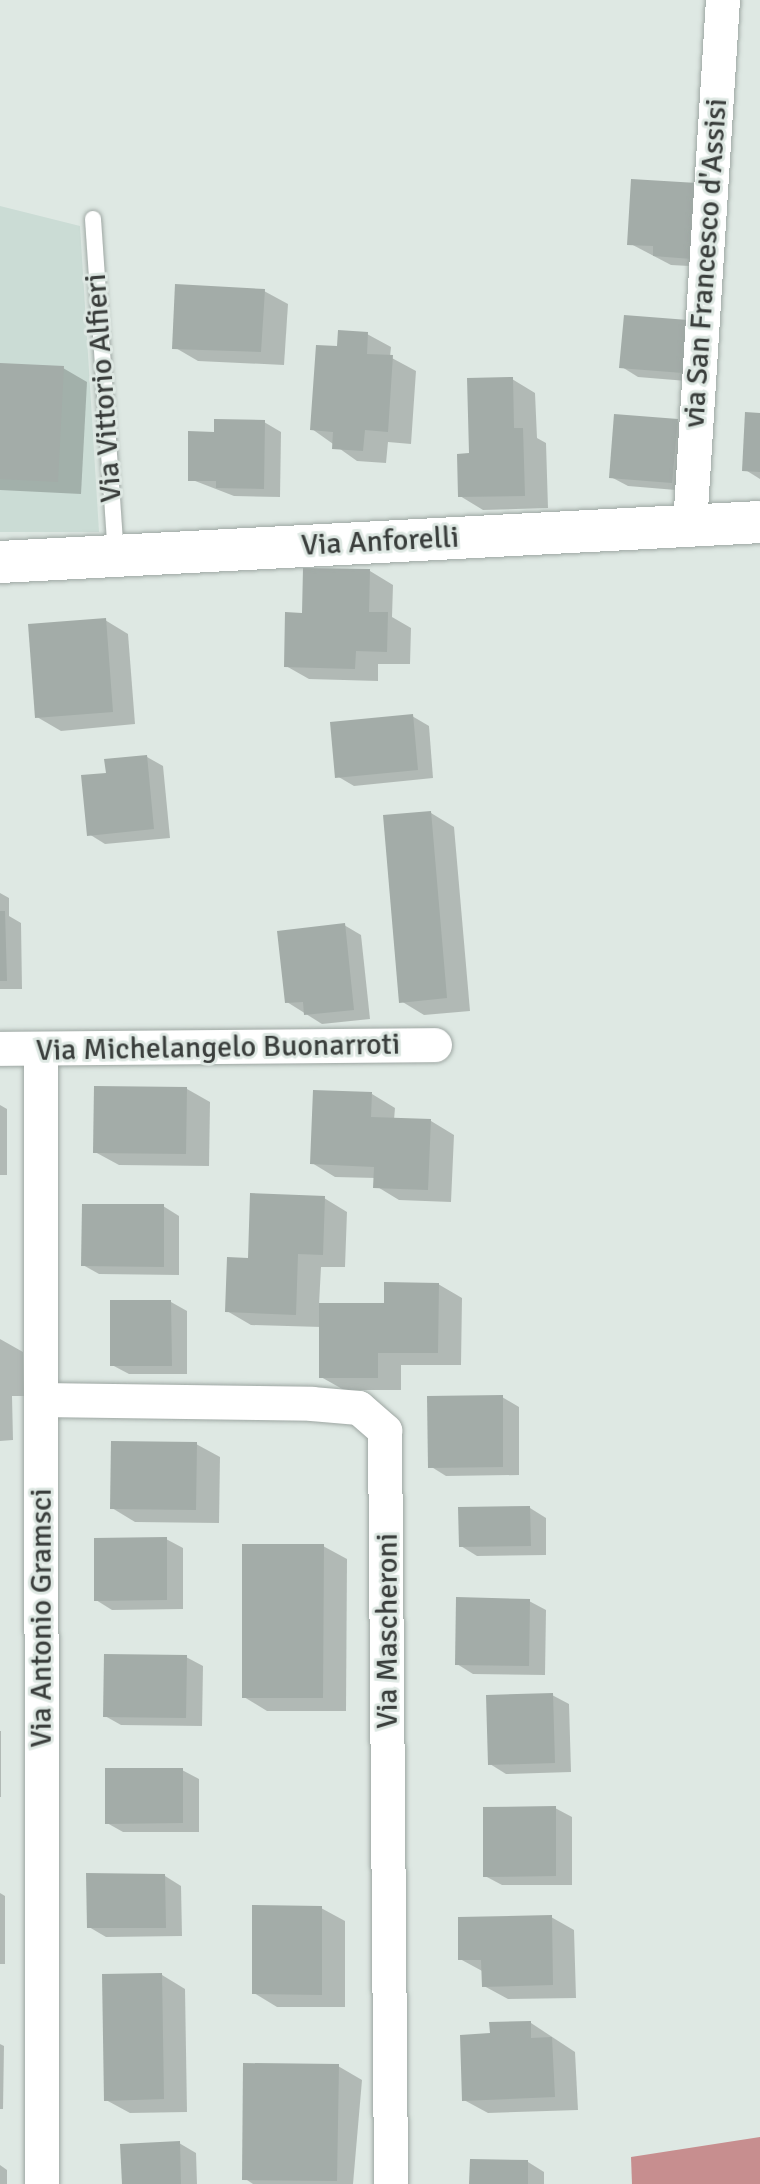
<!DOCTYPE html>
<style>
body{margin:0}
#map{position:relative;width:760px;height:2184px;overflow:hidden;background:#dee8e3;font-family:Signika,sans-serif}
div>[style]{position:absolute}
.built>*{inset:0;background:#cbdcd5}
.forest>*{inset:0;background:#c78e8f}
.shadow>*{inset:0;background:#0003}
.building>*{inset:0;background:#a3aca8}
.roads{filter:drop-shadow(0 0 2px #9da6a2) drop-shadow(0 0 2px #9da6a2)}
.service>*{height:16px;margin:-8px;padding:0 8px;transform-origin:8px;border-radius:8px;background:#fff}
.minor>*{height:34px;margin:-17px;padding:0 17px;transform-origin:17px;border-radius:17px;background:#fff}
.tertiary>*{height:42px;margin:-21px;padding:0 21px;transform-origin:21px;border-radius:21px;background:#fff}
span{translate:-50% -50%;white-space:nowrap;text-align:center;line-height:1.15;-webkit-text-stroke:6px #dee8e3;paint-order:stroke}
.street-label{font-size:30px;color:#3a3e3c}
</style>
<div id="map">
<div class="built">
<i style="clip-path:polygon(0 206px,80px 226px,99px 532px,0 532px)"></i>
</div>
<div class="forest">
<i style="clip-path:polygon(760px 2137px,760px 2184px,632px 2184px,631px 2157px)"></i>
</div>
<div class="shadow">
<i style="clip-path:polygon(633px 181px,708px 267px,671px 265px,629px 243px)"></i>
<i style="clip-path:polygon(264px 291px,288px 304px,284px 365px,198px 361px,174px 347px)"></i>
<i style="clip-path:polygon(687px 322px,699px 382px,638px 377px,622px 367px)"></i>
<i style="clip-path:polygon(367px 334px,391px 347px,390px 357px,416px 371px,411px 444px,388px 442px,386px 463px,357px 461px,312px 429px,339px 348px)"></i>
<i style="clip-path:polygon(0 365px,63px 368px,87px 382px,81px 494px,0 490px)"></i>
<i style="clip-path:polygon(512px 379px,535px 393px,537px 438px,546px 443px,548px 508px,483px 510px,460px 496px,471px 455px)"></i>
<i style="clip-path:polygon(760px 415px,760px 479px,744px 469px)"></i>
<i style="clip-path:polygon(677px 421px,693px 431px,688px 491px,628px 486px,611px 477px)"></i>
<i style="clip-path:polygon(264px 422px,281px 432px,280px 497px,234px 496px,190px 479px,216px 434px)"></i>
<i style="clip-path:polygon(370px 571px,393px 585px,392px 617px,411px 628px,410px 664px,378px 664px,378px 681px,309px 679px,286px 666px,304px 615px)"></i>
<i style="clip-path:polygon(105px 620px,128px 634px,135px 724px,61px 731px,37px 717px)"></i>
<i style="clip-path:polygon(412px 716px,429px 726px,433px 778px,354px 786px,337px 776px)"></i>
<i style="clip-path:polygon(147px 757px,163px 766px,170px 838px,105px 844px,89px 834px,108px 775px)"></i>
<i style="clip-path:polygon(431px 813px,454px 827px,470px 1011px,424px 1015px,401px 1001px)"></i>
<i style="clip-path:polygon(0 893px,9px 898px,9px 916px,21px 923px,22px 989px,0 989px)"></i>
<i style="clip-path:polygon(344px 925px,361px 935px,370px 1019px,322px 1024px,287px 1002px)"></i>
<i style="clip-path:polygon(187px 1089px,210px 1102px,209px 1166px,119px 1165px,95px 1152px)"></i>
<i style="clip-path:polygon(372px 1094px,395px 1108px,394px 1120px,431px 1121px,454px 1135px,451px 1202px,399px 1200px,376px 1186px,376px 1178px,335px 1177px,312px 1163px)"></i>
<i style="clip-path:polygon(0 1105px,7px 1109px,7px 1175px,0 1175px)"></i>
<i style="clip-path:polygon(324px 1198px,347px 1212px,345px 1267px,321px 1267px,319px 1305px,386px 1305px,438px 1284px,462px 1298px,461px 1365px,401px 1365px,401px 1390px,344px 1390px,321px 1377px,321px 1327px,251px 1325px,227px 1311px,250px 1260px)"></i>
<i style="clip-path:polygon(163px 1206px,179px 1216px,179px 1275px,99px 1274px,83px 1265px)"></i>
<i style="clip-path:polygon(171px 1302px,187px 1311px,187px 1374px,129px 1374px,112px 1365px)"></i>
<i style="clip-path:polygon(0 1339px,23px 1352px,24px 1396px,12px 1396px,13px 1440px,0 1441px)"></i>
<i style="clip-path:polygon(502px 1397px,519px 1407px,519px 1475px,446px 1476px,430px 1466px)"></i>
<i style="clip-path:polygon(196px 1444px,220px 1457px,219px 1523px,135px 1522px,112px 1508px)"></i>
<i style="clip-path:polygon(530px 1508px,546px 1518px,546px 1555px,477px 1556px,461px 1546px)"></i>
<i style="clip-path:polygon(166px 1539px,183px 1548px,183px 1609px,112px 1610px,96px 1600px)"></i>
<i style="clip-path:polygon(323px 1546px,347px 1559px,346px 1711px,267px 1711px,244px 1697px)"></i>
<i style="clip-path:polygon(529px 1601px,546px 1610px,545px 1675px,473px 1674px,457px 1664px)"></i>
<i style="clip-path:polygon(186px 1657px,203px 1666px,202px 1726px,121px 1725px,105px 1716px)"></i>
<i style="clip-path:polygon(552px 1695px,569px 1704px,571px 1772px,506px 1774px,490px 1764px)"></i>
<i style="clip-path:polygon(0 1731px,1px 1731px,1px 1797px,0 1797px)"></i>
<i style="clip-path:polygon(182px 1770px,199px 1779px,199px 1832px,123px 1832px,107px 1823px)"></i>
<i style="clip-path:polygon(555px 1808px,572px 1817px,572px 1885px,502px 1885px,485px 1876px)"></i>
<i style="clip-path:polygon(165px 1876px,181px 1886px,182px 1936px,106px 1937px,89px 1927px)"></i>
<i style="clip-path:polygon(0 1893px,5px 1896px,5px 1964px,0 1964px)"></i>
<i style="clip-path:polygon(321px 1908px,345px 1921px,345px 2007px,277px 2007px,254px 1993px)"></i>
<i style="clip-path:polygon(551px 1917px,574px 1930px,576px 1998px,508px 1999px,484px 1986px,484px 1972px,460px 1959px)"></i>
<i style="clip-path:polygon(162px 1975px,185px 1989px,187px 2112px,130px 2113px,106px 2100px)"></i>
<i style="clip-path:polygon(531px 2023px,575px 2052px,578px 2110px,488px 2113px,464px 2100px,492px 2035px)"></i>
<i style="clip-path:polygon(0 2044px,4px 2046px,3px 2109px,0 2109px)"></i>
<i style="clip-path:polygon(338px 2066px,362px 2080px,353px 2184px,253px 2184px,244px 2178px)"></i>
<i style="clip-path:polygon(179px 2143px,196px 2153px,197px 2184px,124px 2184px)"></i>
<i style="clip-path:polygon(528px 2162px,544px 2172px,544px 2184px,471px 2184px)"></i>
<i style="clip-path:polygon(0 2165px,7px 2170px,7px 2184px,0 2184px)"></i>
</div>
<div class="building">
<i style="clip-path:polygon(631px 179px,697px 183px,692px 259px,653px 256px,653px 246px,627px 245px)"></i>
<i style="clip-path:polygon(175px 284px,265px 289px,261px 352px,172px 349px)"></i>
<i style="clip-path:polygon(624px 315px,688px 320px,683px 373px,619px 368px)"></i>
<i style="clip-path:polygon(338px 330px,368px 332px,367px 354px,393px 355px,388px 432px,365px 430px,363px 451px,332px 449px,333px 432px,310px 430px,316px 345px,337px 346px)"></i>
<i style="clip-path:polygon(0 363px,64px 366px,58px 482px,0 479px)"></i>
<i style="clip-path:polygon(513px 377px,514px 428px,523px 428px,525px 496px,458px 497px,457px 454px,469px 453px,467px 378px)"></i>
<i style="clip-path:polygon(745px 412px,760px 413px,760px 472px,742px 471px)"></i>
<i style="clip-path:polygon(614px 414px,678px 419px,672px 483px,609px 478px)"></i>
<i style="clip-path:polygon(214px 419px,265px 420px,264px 489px,216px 488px,216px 481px,188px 481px,188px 431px,214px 432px)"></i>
<i style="clip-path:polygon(303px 568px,370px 569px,369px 612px,388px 612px,387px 652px,356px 651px,355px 669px,284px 667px,285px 612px,302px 613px)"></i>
<i style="clip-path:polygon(106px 618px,113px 712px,35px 718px,28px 624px)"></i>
<i style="clip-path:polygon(413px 714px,418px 770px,335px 778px,330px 722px)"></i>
<i style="clip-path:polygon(147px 755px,154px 829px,87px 836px,81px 775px,106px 773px,104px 759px)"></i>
<i style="clip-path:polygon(431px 811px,447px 998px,399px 1003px,383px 815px)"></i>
<i style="clip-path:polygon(0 911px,5px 911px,7px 981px,0 981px)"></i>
<i style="clip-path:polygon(345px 923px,354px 1010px,304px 1015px,303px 1002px,285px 1003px,277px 931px)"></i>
<i style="clip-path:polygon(94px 1086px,187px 1087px,186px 1154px,93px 1153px)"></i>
<i style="clip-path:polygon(313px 1090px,372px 1092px,371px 1117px,431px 1119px,428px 1190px,373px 1188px,374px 1167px,310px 1164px)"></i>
<i style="clip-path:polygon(250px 1193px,325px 1196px,323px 1255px,298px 1254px,296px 1315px,225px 1312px,227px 1257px,248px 1258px)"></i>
<i style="clip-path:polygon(82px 1204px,164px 1204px,164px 1267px,81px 1266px)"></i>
<i style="clip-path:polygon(384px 1282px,439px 1283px,438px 1353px,378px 1353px,378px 1378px,319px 1378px,319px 1303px,384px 1303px)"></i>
<i style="clip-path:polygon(110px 1300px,171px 1300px,172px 1366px,110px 1366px)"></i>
<i style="clip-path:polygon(503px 1395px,503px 1467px,428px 1468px,427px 1396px)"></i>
<i style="clip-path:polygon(111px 1441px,197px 1442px,196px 1510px,110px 1509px)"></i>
<i style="clip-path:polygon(530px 1506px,531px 1546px,459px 1547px,458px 1507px)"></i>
<i style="clip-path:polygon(167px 1537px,167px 1600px,94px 1601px,94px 1538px)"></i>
<i style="clip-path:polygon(242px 1544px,324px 1544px,323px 1698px,242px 1698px)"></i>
<i style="clip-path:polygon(456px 1597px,530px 1599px,529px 1666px,455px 1665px)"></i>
<i style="clip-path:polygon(104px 1654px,187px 1655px,186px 1718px,103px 1717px)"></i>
<i style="clip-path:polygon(553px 1693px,555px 1763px,488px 1765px,486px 1695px)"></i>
<i style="clip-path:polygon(105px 1768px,183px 1768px,183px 1823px,105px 1824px)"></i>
<i style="clip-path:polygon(556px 1806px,556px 1876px,483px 1877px,483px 1807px)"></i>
<i style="clip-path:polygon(86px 1873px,165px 1874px,166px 1928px,87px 1928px)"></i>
<i style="clip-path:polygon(252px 1905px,322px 1906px,322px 1995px,252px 1994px)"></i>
<i style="clip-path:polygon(552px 1915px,553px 1985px,482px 1987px,481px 1960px,458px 1960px,458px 1917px)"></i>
<i style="clip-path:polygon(162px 1973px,164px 2099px,104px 2101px,102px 1974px)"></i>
<i style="clip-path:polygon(531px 2021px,531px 2038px,552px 2037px,555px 2097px,462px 2101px,460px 2035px,490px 2033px,489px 2022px)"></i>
<i style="clip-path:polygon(243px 2063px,339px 2064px,337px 2181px,242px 2180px)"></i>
<i style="clip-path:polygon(180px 2141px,181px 2184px,122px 2184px,120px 2144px)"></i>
<i style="clip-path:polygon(470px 2159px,528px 2160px,528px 2184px,469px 2184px)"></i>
</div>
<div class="roads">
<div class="service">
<i style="left:93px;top:219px;width:337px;rotate:86.1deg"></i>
</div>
<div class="minor">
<i style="left:690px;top:526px;width:527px;rotate:-86.41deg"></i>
<i style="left:0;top:1049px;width:435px;rotate:-0.5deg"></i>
<i style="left:41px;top:1051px;width:1133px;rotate:89.95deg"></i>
<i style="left:41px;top:1400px;width:271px;rotate:0.8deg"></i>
<i style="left:312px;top:1404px;width:47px;rotate:4.9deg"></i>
<i style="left:359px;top:1408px;width:35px;rotate:41deg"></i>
<i style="left:385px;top:1431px;width:753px;rotate:89.54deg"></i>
</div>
<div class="tertiary">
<i style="left:0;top:562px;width:761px;rotate:-3.01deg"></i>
</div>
</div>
<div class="street-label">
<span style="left:706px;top:263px;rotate:-86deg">via San Francesco d'Assisi</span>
<span style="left:104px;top:388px;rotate:-94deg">Via Vittorio Alfieri</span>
<span style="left:380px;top:542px;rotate:-3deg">Via Anforelli</span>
<span style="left:218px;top:1048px;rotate:-1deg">Via Michelangelo Buonarroti</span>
<span style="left:42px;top:1618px;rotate:-90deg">Via Antonio Gramsci</span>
<span style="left:388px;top:1631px;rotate:-90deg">Via Mascheroni</span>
</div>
</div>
